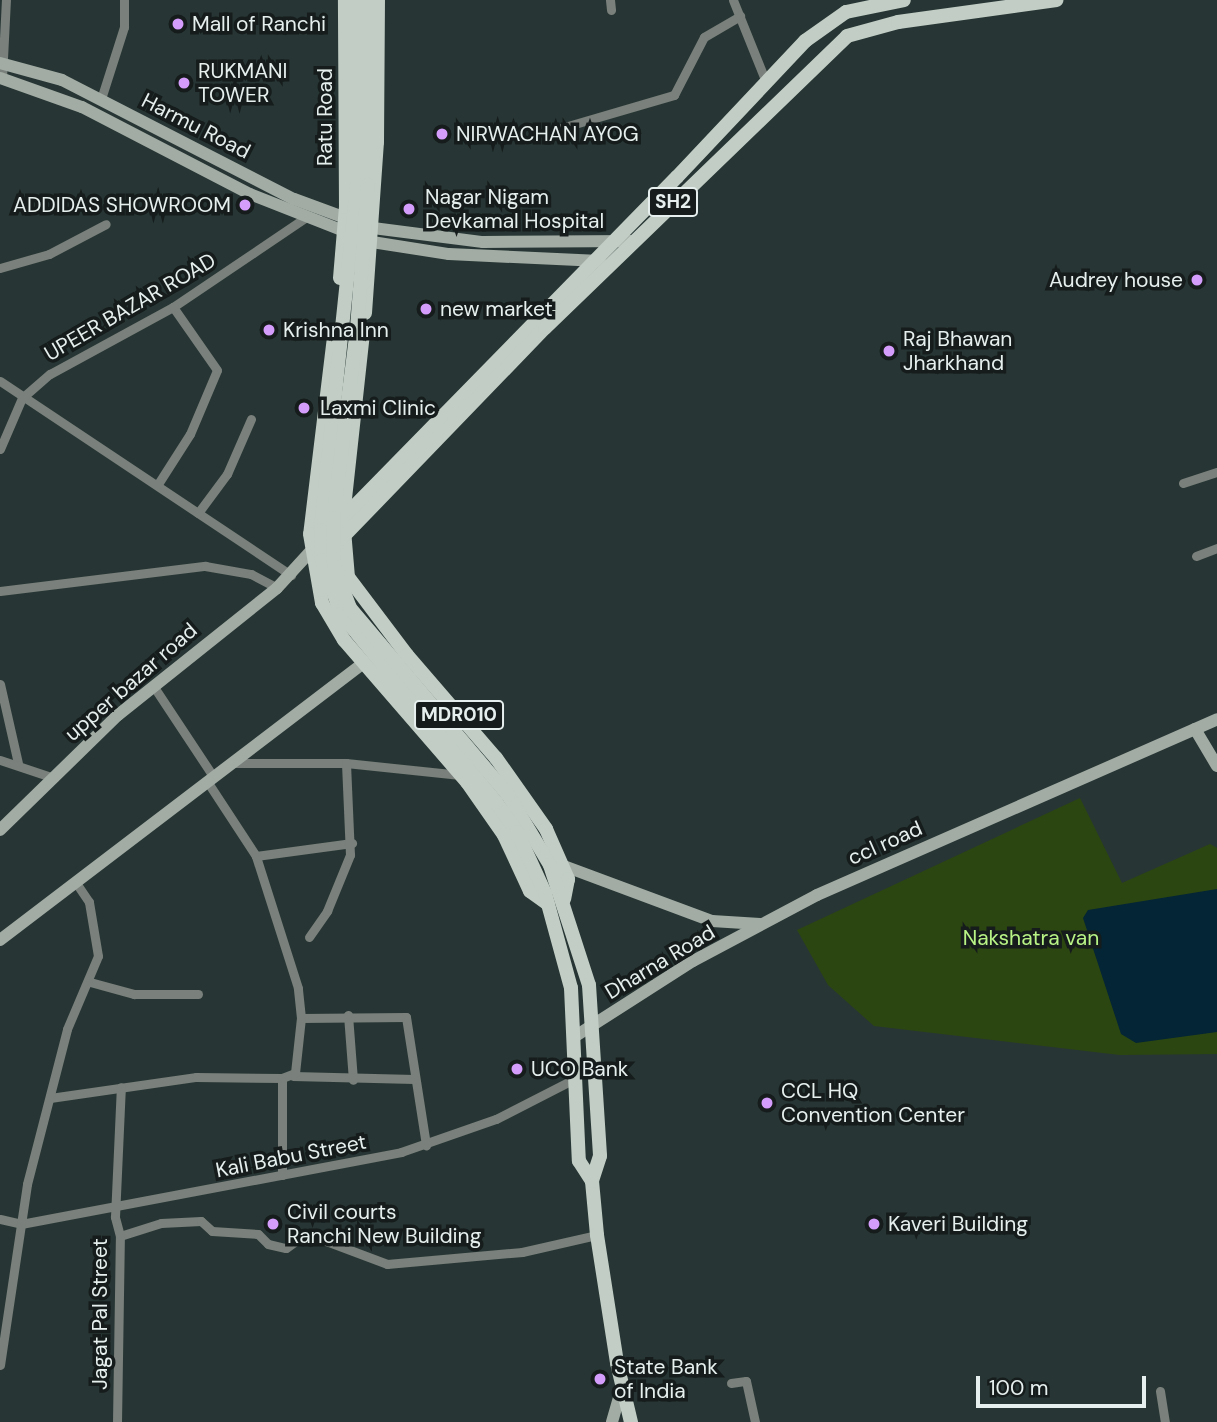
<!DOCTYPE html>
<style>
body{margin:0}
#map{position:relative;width:1217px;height:1422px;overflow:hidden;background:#273634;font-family:"DM Sans",sans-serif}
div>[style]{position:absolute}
.green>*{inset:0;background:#2c4611}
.water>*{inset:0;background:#032535}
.street>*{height:9px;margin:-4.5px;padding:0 4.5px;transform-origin:4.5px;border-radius:4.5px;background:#7a807c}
.secondary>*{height:12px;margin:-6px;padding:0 6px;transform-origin:6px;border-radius:6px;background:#a2aca5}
.primary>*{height:14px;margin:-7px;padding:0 7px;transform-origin:7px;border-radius:7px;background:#c1cdc5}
.primary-bridge>*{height:14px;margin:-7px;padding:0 7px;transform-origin:7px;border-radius:7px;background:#c1cdc5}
.dots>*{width:19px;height:19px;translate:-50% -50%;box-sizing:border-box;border:4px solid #151c1b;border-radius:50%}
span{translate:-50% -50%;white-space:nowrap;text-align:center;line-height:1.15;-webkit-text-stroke:7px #151c1b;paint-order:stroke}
.shield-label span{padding:2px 5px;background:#151c1b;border:2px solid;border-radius:5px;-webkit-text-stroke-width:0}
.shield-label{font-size:19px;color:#e6efed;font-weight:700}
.poi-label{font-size:21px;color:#e6efed}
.left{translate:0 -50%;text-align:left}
.right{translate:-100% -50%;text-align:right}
.street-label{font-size:21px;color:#e6efed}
.park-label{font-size:21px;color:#b8f386}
.scale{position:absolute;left:976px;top:1376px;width:170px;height:32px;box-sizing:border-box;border:4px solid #e6efed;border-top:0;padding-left:9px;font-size:21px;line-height:24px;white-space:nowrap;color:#e6efed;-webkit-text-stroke:5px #151c1b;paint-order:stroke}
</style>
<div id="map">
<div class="green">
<i style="clip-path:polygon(1080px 798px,1122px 883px,1210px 844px,1217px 848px,1217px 1054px,1120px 1055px,874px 1026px,828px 985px,797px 930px)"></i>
</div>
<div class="water">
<i style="clip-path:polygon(1217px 889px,1217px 1032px,1136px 1043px,1121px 1034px,1083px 918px,1088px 910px)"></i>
</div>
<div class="street">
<i style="left:610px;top:0;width:10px;rotate:84deg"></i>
<i style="left:733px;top:0;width:88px;rotate:68.1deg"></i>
<i style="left:2px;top:78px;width:78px;rotate:-87.1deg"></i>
<i style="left:101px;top:99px;width:76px;rotate:-72.3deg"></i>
<i style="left:124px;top:27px;width:27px;rotate:-90deg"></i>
<i style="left:561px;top:128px;width:118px;rotate:-16.3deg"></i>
<i style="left:674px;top:95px;width:65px;rotate:-62.7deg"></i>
<i style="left:704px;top:37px;width:42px;rotate:-30.3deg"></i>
<i style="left:0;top:268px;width:51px;rotate:-15.9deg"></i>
<i style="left:49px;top:254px;width:64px;rotate:-27.8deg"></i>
<i style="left:0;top:381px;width:350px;rotate:33.7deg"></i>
<i style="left:0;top:449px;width:56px;rotate:-66.7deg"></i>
<i style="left:22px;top:398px;width:37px;rotate:-41deg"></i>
<i style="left:50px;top:374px;width:140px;rotate:-28.6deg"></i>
<i style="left:173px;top:307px;width:159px;rotate:-34deg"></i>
<i style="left:1183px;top:483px;width:36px;rotate:-18deg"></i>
<i style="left:158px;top:484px;width:59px;rotate:-57.4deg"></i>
<i style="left:190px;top:434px;width:69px;rotate:-67.1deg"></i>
<i style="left:217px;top:370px;width:77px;rotate:-124.9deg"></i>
<i style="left:198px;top:513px;width:49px;rotate:-53.4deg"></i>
<i style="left:227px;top:474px;width:60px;rotate:-66.4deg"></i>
<i style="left:1196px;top:556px;width:22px;rotate:-21deg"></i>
<i style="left:0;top:591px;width:207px;rotate:-7deg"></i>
<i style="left:205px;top:566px;width:47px;rotate:9.9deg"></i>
<i style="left:251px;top:574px;width:30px;rotate:28deg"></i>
<i style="left:0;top:684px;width:81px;rotate:77.2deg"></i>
<i style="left:154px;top:687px;width:107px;rotate:56.5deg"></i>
<i style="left:0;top:760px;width:57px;rotate:18.4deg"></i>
<i style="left:230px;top:763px;width:116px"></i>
<i style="left:346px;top:763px;width:115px;rotate:6deg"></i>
<i style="left:256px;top:856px;width:97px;rotate:-7.7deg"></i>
<i style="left:309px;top:937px;width:32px;rotate:-55deg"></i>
<i style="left:327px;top:911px;width:61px;rotate:-67.7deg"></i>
<i style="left:350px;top:855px;width:92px;rotate:-92.5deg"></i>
<i style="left:90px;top:982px;width:46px;rotate:15.3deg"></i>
<i style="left:134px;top:994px;width:64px"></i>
<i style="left:348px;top:1015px;width:65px;rotate:85.6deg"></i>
<i style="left:301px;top:1018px;width:105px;rotate:-0.5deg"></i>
<i style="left:406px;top:1017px;width:130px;rotate:81.1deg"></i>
<i style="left:293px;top:1076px;width:121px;rotate:1.4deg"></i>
<i style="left:282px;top:1078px;width:97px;rotate:90deg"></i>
<i style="left:50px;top:1098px;width:148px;rotate:-8.2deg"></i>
<i style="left:196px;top:1077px;width:86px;rotate:0.7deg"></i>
<i style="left:282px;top:1078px;width:14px;rotate:-21deg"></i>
<i style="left:295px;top:1073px;width:55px;rotate:-83.8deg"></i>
<i style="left:301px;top:1018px;width:30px;rotate:-96deg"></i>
<i style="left:298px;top:988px;width:139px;rotate:-107.7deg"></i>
<i style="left:256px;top:856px;width:90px;rotate:-123.2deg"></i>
<i style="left:0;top:1219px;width:22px;rotate:13deg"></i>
<i style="left:21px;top:1224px;width:387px;rotate:-10.7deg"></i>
<i style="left:401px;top:1152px;width:101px;rotate:-19.2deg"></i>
<i style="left:496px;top:1119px;width:90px;rotate:-27.1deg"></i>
<i style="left:120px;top:1236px;width:43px;rotate:-17.6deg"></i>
<i style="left:161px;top:1223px;width:40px;rotate:-2.9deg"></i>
<i style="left:201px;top:1221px;width:15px;rotate:42deg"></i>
<i style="left:212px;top:1231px;width:46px;rotate:3.7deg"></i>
<i style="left:258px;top:1234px;width:14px;rotate:45deg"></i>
<i style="left:268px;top:1244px;width:18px;rotate:13deg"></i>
<i style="left:286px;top:1248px;width:17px;rotate:-36deg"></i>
<i style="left:300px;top:1238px;width:18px"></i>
<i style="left:318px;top:1238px;width:74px;rotate:20.6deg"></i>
<i style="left:387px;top:1264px;width:136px;rotate:-5.1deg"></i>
<i style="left:522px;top:1252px;width:77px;rotate:-12.8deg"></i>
<i style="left:0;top:1365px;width:183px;rotate:-81.5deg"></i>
<i style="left:27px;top:1184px;width:160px;rotate:-75.5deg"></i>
<i style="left:67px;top:1029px;width:79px;rotate:-67deg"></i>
<i style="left:98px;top:956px;width:55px;rotate:-99.5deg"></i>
<i style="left:89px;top:902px;width:23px;rotate:-124deg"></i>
<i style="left:731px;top:1383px;width:15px;rotate:-8deg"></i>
<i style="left:746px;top:1381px;width:42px;rotate:77.6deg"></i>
<i style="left:1160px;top:1391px;width:31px;rotate:81deg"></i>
<i style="left:117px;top:1422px;width:186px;rotate:-89.1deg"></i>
<i style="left:120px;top:1236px;width:20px;rotate:-105deg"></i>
<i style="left:115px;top:1217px;width:130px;rotate:-87.4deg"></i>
</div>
<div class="secondary">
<i style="left:0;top:63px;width:64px;rotate:15.3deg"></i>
<i style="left:62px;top:80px;width:261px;rotate:27.2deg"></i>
<i style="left:294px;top:199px;width:84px;rotate:20.2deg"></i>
<i style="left:373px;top:228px;width:111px;rotate:7.3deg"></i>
<i style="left:483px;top:242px;width:150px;rotate:-0.4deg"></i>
<i style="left:0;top:78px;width:87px;rotate:19.5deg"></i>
<i style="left:82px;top:107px;width:189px;rotate:27.4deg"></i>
<i style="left:250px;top:194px;width:131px;rotate:21.5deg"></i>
<i style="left:372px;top:242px;width:78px;rotate:8.9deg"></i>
<i style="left:449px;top:254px;width:151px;rotate:2.7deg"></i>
<i style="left:1195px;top:729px;width:43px;rotate:59.3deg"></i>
<i style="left:0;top:830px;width:165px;rotate:-44.3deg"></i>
<i style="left:118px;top:715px;width:203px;rotate:-38.6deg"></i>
<i style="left:277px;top:588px;width:49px;rotate:-47.5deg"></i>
<i style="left:564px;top:866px;width:158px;rotate:20.4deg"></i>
<i style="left:712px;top:921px;width:48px;rotate:3.6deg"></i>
<i style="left:0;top:940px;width:457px;rotate:-37.3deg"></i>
<i style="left:574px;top:1037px;width:141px;rotate:-32.6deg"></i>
<i style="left:693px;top:961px;width:140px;rotate:-28deg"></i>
<i style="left:817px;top:895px;width:437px;rotate:-23.7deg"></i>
<i style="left:612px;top:1422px;width:35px;rotate:-74deg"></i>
</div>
<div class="primary">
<i style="left:340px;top:278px;width:71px;rotate:-85.2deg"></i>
<i style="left:346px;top:207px;width:207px;rotate:-90.3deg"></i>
<i style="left:365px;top:313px;width:171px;rotate:-86deg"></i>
<i style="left:377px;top:142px;width:142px;rotate:-89.6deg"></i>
<i style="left:363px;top:333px;width:186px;rotate:96.2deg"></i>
<i style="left:343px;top:518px;width:59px;rotate:85.2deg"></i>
<i style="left:348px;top:577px;width:98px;rotate:52.9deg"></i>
<i style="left:407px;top:655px;width:136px;rotate:49.2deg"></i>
<i style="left:496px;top:758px;width:87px;rotate:54.8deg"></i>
<i style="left:546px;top:829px;width:55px;rotate:66.3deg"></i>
<i style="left:568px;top:879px;width:20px;rotate:101deg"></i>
<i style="left:334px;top:337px;width:198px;rotate:96.9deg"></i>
<i style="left:310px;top:534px;width:70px;rotate:80.1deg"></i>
<i style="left:322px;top:603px;width:43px;rotate:59.3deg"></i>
<i style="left:344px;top:640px;width:188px;rotate:49.1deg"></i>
<i style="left:467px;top:782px;width:65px;rotate:55.1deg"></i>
<i style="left:504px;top:835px;width:62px;rotate:65.1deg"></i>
<i style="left:530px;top:891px;width:22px;rotate:36deg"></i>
<i style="left:342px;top:519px;width:479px;rotate:-45.6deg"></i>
<i style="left:677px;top:177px;width:187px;rotate:-46.7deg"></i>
<i style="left:805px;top:41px;width:50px;rotate:-35.3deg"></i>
<i style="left:846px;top:12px;width:59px;rotate:-11.7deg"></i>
<i style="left:341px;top:539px;width:293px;rotate:-46deg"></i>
<i style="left:545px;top:328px;width:420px;rotate:-44deg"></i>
<i style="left:847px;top:36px;width:53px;rotate:-15.4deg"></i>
<i style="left:898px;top:22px;width:160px;rotate:-7.9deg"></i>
<i style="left:508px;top:795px;width:82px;rotate:59deg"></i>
<i style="left:550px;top:865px;width:126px;rotate:72deg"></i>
<i style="left:589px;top:985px;width:171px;rotate:86.3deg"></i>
<i style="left:600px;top:1156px;width:26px;rotate:108deg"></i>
<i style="left:592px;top:1181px;width:54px;rotate:84.7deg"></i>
<i style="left:597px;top:1235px;width:130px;rotate:81.1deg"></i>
<i style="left:617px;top:1363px;width:61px;rotate:76.7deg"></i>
<i style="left:496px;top:802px;width:37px;rotate:55deg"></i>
<i style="left:517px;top:832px;width:67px;rotate:65.3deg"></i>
<i style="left:545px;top:893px;width:98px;rotate:74.7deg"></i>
<i style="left:571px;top:988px;width:173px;rotate:87.4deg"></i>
<i style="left:579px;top:1161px;width:24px;rotate:57deg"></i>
</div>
<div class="primary-bridge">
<i style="left:357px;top:0;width:185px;rotate:90deg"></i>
<i style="left:357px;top:185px;width:347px;rotate:96deg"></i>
<i style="left:321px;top:530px;width:30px;rotate:88deg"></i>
<i style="left:322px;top:560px;width:57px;rotate:70.6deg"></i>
<i style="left:341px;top:614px;width:244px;rotate:50.5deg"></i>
<i style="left:368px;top:0;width:185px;rotate:90deg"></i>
<i style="left:368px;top:185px;width:144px;rotate:94.4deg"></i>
<i style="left:357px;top:329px;width:191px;rotate:97.2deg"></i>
<i style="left:333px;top:518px;width:48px;rotate:88.8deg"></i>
<i style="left:334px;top:566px;width:45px;rotate:69.1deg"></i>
<i style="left:350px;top:608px;width:245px;rotate:49.8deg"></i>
</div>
<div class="dots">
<i style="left:178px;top:24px;background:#d49cfb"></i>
<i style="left:184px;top:83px;background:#d49cfb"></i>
<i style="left:442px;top:134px;background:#d49cfb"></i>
<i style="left:245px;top:205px;background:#d49cfb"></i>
<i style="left:409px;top:209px;background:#d49cfb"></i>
<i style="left:1197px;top:280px;background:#d49cfb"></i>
<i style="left:426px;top:309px;background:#d49cfb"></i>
<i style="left:269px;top:330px;background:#d49cfb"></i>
<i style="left:889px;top:351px;background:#d49cfb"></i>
<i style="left:304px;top:408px;background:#d49cfb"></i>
<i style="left:517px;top:1069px;background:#d49cfb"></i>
<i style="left:767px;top:1103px;background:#d49cfb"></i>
<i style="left:273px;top:1224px;background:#d49cfb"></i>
<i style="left:874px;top:1224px;background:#d49cfb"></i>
<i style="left:600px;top:1379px;background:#d49cfb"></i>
</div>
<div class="shield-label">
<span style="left:673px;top:202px">SH2</span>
<span style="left:459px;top:715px">MDR010</span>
</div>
<div class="poi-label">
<span class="left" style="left:192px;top:24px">Mall of Ranchi</span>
<span class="left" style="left:198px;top:83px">RUKMANI<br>TOWER</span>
<span class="left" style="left:456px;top:134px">NIRWACHAN AYOG</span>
<span class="left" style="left:425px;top:209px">Nagar Nigam<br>Devkamal Hospital</span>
<span class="right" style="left:231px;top:205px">ADDIDAS SHOWROOM</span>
<span class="right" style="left:1183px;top:280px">Audrey house</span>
<span class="left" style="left:440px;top:309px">new market</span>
<span class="left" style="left:283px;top:330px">Krishna Inn</span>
<span class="left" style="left:903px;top:351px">Raj Bhawan<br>Jharkhand</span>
<span class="left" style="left:320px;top:408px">Laxmi Clinic</span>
<span class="left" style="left:531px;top:1069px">UCO Bank</span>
<span class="left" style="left:781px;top:1103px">CCL HQ<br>Convention Center</span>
<span class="left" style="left:287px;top:1224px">Civil courts<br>Ranchi New Building</span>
<span class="left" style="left:888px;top:1224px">Kaveri Building</span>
<span class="left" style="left:614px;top:1379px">State Bank<br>of India</span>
</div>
<div class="street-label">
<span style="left:325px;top:117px;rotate:-90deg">Ratu Road</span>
<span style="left:196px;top:126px;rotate:27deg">Harmu Road</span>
<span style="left:130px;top:307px;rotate:-30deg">UPEER BAZAR ROAD</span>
<span style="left:131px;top:682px;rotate:-41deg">upper bazar road</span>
<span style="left:885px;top:843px;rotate:-24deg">ccl road</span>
<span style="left:660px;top:962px;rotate:-31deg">Dharna Road</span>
<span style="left:291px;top:1156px;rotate:-11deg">Kali Babu Street</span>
<span style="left:100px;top:1314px;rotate:-90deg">Jagat Pal Street</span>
</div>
<div class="park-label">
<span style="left:1031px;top:938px">Nakshatra van</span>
</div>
<div class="scale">100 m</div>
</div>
